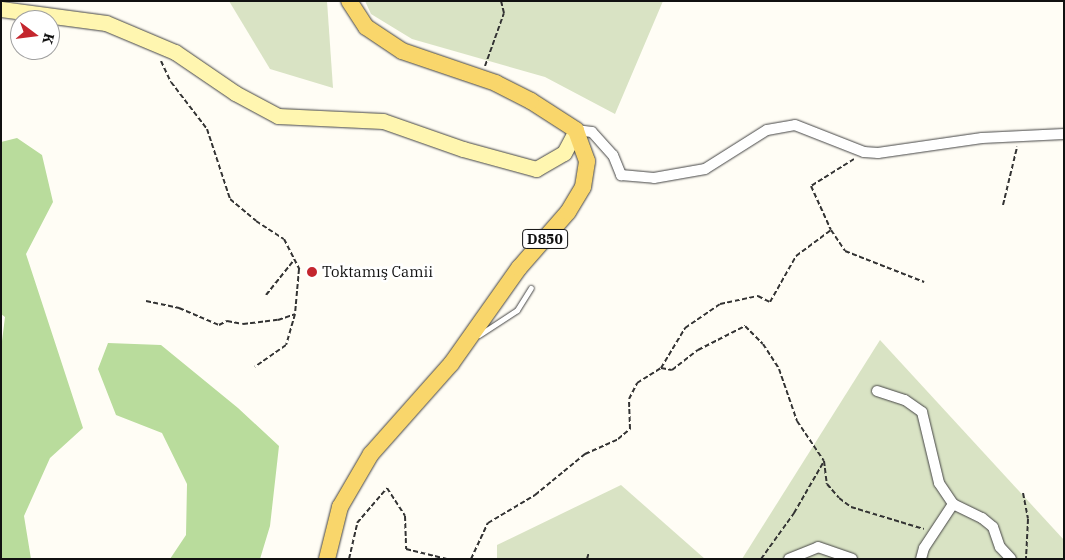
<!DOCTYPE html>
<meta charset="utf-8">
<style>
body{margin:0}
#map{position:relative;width:1065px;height:560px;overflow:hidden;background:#fffdf5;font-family:"IBM Plex Serif",serif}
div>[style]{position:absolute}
.forest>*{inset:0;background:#b9dc9c}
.cemetery>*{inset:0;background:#d9e3c4}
.path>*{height:2px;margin-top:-1px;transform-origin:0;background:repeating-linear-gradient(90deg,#333 0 5px,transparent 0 7.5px)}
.roads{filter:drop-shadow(0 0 1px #444) drop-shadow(0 0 1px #444)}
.lane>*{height:5px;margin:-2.5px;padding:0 2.5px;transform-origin:2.5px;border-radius:2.5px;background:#fff}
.street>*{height:10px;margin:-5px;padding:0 5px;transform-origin:5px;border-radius:5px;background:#fff}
.secondary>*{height:15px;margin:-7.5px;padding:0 7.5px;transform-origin:7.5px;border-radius:7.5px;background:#fff6b0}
.primary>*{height:16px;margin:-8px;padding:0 8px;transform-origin:8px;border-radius:8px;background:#f9d66b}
.dots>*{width:14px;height:14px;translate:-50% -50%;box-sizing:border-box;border:2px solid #fff;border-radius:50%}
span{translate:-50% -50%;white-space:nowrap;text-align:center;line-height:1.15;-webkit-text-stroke:5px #fff;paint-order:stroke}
.shield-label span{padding:1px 4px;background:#fff;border:1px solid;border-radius:4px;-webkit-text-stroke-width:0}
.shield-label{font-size:14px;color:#111;font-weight:700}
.poi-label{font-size:15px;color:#111}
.left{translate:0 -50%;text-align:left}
.frame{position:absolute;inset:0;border:2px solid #111;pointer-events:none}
.north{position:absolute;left:10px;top:10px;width:50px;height:50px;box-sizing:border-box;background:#fff;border:1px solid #a0a0a0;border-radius:50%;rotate:105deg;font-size:14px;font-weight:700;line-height:20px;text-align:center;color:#111}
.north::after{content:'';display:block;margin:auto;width:18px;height:22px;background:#c4262e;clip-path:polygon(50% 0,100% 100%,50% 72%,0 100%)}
</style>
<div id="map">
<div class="forest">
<i style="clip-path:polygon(17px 138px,42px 155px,53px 202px,26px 254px,83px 428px,50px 458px,24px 516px,31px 559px,1px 559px,1px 349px,5px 317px,1px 314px,1px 142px)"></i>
<i style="clip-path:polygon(108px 343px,161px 345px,238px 408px,279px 446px,270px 526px,260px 559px,170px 559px,186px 535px,187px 484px,162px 433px,116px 415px,98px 369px)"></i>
</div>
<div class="cemetery">
<i style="clip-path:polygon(229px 1px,327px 1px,333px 88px,270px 69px)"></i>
<i style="clip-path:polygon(365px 1px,663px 1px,615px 114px,545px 77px,412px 39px,371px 14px)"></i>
<i style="clip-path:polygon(880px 340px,1064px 540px,1064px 559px,742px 559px)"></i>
<i style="clip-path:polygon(621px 485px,705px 559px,497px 559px,497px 545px)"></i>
</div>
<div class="path">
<i style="left:161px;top:61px;width:23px;rotate:65deg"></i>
<i style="left:171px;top:82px;width:59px;rotate:52.5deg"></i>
<i style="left:207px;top:129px;width:74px;rotate:71.8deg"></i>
<i style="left:230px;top:199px;width:34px;rotate:40deg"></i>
<i style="left:256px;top:221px;width:33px;rotate:33deg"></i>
<i style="left:284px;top:239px;width:34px;rotate:63deg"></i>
<i style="left:299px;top:269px;width:45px;rotate:95.1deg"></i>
<i style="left:295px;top:314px;width:32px;rotate:106deg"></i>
<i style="left:286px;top:345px;width:38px;rotate:145deg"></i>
<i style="left:485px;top:66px;width:56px;rotate:-70.3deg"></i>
<i style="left:504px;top:13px;width:12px;rotate:-104deg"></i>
<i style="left:854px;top:159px;width:51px;rotate:147.9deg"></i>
<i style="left:811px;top:186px;width:48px;rotate:65.6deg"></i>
<i style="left:831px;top:230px;width:25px;rotate:56deg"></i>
<i style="left:845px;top:251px;width:85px;rotate:21.4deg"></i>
<i style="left:1003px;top:205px;width:60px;rotate:-76.4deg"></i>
<i style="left:266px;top:295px;width:45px;rotate:-51.3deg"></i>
<i style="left:146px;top:301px;width:34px;rotate:12deg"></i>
<i style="left:179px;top:308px;width:43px;rotate:23deg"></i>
<i style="left:219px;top:325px;width:9px;rotate:-27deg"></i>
<i style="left:227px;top:321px;width:16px;rotate:11deg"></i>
<i style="left:243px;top:324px;width:35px;rotate:-7deg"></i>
<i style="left:278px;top:320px;width:18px;rotate:-19deg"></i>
<i style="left:661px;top:368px;width:11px;rotate:10deg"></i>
<i style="left:672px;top:370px;width:33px;rotate:-38deg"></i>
<i style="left:698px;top:350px;width:53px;rotate:-27.1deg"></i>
<i style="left:745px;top:326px;width:25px;rotate:45deg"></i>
<i style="left:763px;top:344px;width:30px;rotate:57deg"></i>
<i style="left:779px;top:369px;width:55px;rotate:70.9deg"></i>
<i style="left:797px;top:421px;width:48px;rotate:56deg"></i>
<i style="left:824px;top:461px;width:23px;rotate:83deg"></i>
<i style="left:827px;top:484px;width:18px;rotate:49deg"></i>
<i style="left:839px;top:498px;width:15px;rotate:37deg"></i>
<i style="left:851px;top:507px;width:76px;rotate:16.8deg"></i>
<i style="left:1023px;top:493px;width:26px;rotate:79deg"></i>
<i style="left:1028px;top:519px;width:40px;rotate:92.9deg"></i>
<i style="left:349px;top:559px;width:37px;rotate:-77deg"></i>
<i style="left:357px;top:523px;width:46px;rotate:-49.4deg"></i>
<i style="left:387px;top:488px;width:33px;rotate:57deg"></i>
<i style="left:405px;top:516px;width:33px;rotate:88deg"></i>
<i style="left:406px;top:549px;width:42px;rotate:13.7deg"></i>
<i style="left:471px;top:559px;width:40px;rotate:-65deg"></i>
<i style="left:488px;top:523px;width:55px;rotate:-30.8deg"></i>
<i style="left:535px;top:495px;width:65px;rotate:-39.4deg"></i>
<i style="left:585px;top:454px;width:36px;rotate:-24deg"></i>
<i style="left:618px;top:439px;width:16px;rotate:-40deg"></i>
<i style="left:630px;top:429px;width:30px;rotate:-92deg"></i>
<i style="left:629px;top:399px;width:18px;rotate:-63deg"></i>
<i style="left:637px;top:383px;width:28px;rotate:-32deg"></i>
<i style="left:661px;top:368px;width:47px;rotate:-59deg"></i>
<i style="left:685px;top:328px;width:42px;rotate:-34.4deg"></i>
<i style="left:720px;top:304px;width:39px;rotate:-12deg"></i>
<i style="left:758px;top:296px;width:13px;rotate:27deg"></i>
<i style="left:770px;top:302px;width:53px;rotate:-60.5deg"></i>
<i style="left:796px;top:256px;width:44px;rotate:-36.6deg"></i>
<i style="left:587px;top:559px;width:7px;rotate:-74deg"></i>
<i style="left:761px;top:559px;width:57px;rotate:-54.3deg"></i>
<i style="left:794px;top:513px;width:58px;rotate:-59.9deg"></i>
</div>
<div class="roads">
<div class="lane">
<i style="left:479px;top:335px;width:45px;rotate:-33.3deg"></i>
<i style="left:517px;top:310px;width:26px;rotate:-58deg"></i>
</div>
<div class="street">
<i style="left:576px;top:130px;width:16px;rotate:7deg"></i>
<i style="left:592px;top:132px;width:31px;rotate:48deg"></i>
<i style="left:613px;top:155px;width:22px;rotate:68deg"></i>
<i style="left:621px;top:175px;width:33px;rotate:5deg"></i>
<i style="left:654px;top:178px;width:52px;rotate:-10deg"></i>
<i style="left:705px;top:169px;width:73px;rotate:-32.2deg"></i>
<i style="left:767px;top:130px;width:28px;rotate:-10deg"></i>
<i style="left:795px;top:125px;width:74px;rotate:21.4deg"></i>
<i style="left:864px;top:152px;width:14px;rotate:4deg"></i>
<i style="left:878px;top:153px;width:105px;rotate:-8.2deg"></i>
<i style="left:982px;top:138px;width:82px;rotate:-2.8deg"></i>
<i style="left:877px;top:391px;width:29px;rotate:18deg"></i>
<i style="left:905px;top:400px;width:21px;rotate:35deg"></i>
<i style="left:922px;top:412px;width:73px;rotate:76.5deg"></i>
<i style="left:939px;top:483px;width:25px;rotate:56deg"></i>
<i style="left:789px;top:559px;width:31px;rotate:-22deg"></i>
<i style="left:818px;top:547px;width:36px;rotate:19deg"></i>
<i style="left:921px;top:559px;width:11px;rotate:-75deg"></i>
<i style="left:924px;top:548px;width:53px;rotate:-56.6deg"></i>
<i style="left:953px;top:504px;width:32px;rotate:26deg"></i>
<i style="left:982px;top:518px;width:14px;rotate:39deg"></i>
<i style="left:993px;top:527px;width:21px;rotate:71deg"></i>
<i style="left:1000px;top:547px;width:16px;rotate:47deg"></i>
</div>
<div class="secondary">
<i style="left:1px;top:9px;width:106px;rotate:7.6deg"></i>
<i style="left:106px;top:23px;width:75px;rotate:22.8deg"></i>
<i style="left:175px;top:52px;width:73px;rotate:34.3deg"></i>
<i style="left:235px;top:93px;width:49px;rotate:28.1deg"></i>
<i style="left:278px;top:116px;width:105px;rotate:2.7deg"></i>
<i style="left:383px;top:121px;width:85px;rotate:19.3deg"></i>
<i style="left:463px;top:149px;width:76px;rotate:15.3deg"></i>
<i style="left:536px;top:169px;width:32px;rotate:-30deg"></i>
<i style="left:564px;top:153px;width:26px;rotate:-62deg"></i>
</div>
<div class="primary">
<i style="left:327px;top:559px;width:54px;rotate:-76deg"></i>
<i style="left:340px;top:507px;width:61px;rotate:-59.7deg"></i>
<i style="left:371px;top:454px;width:120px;rotate:-48.4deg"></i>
<i style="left:451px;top:364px;width:118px;rotate:-54.7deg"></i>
<i style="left:519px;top:268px;width:74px;rotate:-48.8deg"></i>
<i style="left:568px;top:212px;width:29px;rotate:-59deg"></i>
<i style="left:583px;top:187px;width:26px;rotate:-81deg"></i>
<i style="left:587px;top:161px;width:33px;rotate:-110deg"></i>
<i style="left:576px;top:130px;width:54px;rotate:-147.2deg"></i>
<i style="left:531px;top:101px;width:39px;rotate:-153deg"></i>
<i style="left:496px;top:83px;width:99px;rotate:-161.2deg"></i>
<i style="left:402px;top:51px;width:43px;rotate:-146.3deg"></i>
<i style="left:366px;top:27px;width:31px;rotate:-123deg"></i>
</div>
</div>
<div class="dots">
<i style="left:312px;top:272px;background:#c4262e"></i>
</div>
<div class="shield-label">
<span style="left:545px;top:239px">D850</span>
</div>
<div class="poi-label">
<span class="left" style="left:322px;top:272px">Toktamış Camii</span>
</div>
<div class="frame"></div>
<div class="north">K</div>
</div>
